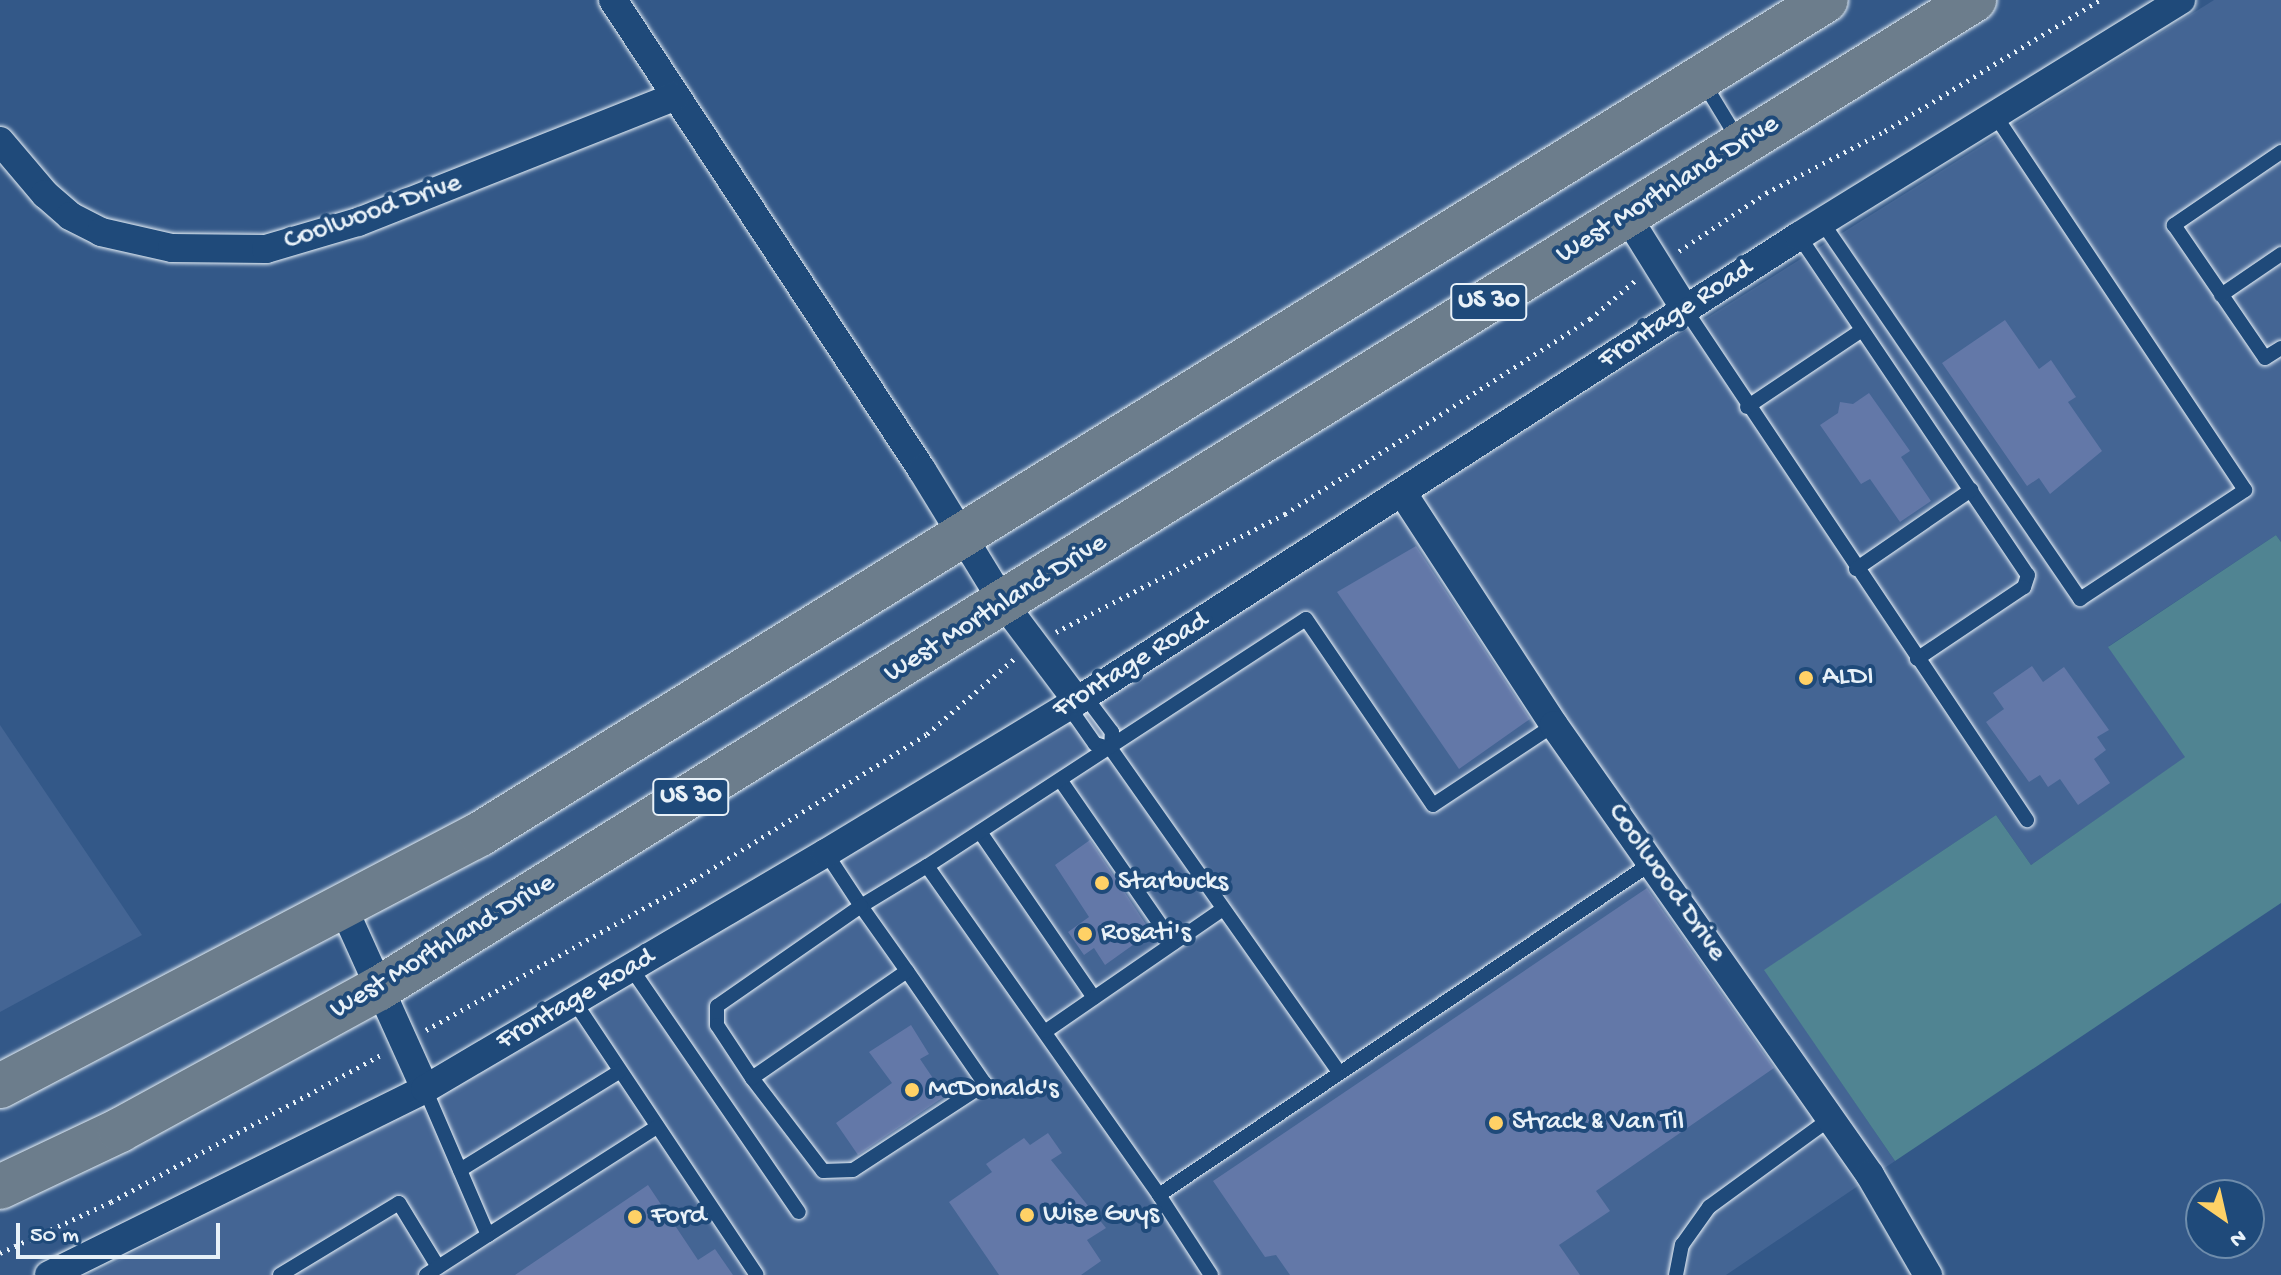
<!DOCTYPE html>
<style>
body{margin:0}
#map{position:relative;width:2281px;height:1275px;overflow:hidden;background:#335888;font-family:"Gochi Hand",sans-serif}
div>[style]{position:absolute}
.built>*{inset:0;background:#446594}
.green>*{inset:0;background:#508492}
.building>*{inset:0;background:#6378a8}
.path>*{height:5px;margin-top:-2.5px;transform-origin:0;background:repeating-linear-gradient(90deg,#e8f1f8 0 2px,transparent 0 8px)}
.roads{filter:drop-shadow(0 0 2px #e8f1f8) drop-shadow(0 0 2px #e8f1f8)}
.lane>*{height:14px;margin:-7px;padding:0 7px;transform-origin:7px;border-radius:7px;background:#1f4a7a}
.street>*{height:28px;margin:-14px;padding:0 14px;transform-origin:14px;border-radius:14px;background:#1f4a7a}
.highway>*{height:44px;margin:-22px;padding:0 22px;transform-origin:22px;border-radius:22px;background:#6c7d8c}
.dots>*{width:22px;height:22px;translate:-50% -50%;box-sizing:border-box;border:4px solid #1f4a7a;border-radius:50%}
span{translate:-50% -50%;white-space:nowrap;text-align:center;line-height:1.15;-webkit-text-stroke:8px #1f4a7a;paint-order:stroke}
.shield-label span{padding:2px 6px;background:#1f4a7a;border:2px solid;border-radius:6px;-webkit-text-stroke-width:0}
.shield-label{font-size:26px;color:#e8f1f8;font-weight:700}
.street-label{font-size:28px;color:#e8f1f8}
.poi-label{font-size:28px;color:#e8f1f8}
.left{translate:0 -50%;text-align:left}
.north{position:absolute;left:2185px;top:1179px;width:80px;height:80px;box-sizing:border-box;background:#1f4a7a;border:2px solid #6f8dac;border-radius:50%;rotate:146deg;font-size:22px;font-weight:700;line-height:32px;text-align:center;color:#e8f1f8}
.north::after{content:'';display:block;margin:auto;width:28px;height:36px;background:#ffd166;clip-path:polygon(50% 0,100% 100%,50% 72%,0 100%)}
.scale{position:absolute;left:16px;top:1223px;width:204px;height:36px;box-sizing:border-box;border:4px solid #e8f1f8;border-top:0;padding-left:10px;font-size:24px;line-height:28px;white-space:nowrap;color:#e8f1f8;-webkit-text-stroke:6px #1f4a7a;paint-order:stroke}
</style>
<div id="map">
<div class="built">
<i style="clip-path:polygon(2214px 0,2281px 0,2281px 542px,2276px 535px,2109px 646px,2186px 757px,2031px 865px,1996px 815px,1765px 970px,1895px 1161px,1726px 1275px,91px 1275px,485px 1069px,1261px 597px)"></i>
<i style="clip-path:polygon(0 725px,142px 935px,0 1012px)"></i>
</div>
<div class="green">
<i style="clip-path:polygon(2276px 535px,2281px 542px,2281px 903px,1895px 1161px,1764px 970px,1996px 815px,2031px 865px,2185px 757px,2108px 647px)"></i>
</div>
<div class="building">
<i style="clip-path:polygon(2005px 320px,2039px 369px,2051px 360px,2076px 397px,2068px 402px,2102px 451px,2050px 494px,2039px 478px,2027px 486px,1942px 363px)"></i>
<i style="clip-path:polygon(1869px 393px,1910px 451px,1901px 457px,1931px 501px,1900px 522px,1870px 479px,1861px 484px,1820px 425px,1838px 413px,1840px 402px,1853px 404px)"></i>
<i style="clip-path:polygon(1416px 546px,1530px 719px,1459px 769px,1337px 592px)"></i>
<i style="clip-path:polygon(2032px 666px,2043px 682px,2064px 667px,2109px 730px,2097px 737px,2106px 750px,2094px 759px,2110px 783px,2078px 805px,2060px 779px,2048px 787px,2040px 775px,2029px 782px,1986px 722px,2004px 709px,1993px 693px)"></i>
<i style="clip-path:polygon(1090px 840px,1151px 932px,1105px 965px,1094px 948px,1084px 955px,1068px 932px,1089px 917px,1055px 865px)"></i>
<i style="clip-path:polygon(1647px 888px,1774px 1068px,1596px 1191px,1610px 1211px,1559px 1245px,1580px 1275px,1290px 1275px,1276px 1255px,1265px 1257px,1213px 1181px)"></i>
<i style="clip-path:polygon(911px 1025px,929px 1054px,920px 1059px,945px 1096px,858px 1155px,836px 1123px,892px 1083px,869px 1052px)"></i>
<i style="clip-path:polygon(1048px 1133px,1062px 1153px,1051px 1160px,1106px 1228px,1087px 1240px,1101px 1261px,1081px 1275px,999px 1275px,949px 1202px,992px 1172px,986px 1164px,1024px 1138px,1030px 1145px)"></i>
<i style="clip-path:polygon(648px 1185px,698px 1260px,715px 1249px,733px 1275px,515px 1275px)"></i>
</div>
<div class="path">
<i style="left:1679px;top:251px;width:105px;rotate:-33.7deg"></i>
<i style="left:1766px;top:193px;width:134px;rotate:-27.5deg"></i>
<i style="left:1885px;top:131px;width:252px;rotate:-31.4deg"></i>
<i style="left:1056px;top:632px;width:258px;rotate:-27.3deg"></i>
<i style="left:1285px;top:514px;width:362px;rotate:-32.6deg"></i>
<i style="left:1590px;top:319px;width:62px;rotate:-40.4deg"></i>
<i style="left:426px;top:1030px;width:307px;rotate:-29.2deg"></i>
<i style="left:694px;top:880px;width:275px;rotate:-32.1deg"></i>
<i style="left:927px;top:734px;width:115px;rotate:-40.8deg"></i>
<i style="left:0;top:1253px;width:122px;rotate:-24.7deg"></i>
<i style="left:111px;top:1202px;width:309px;rotate:-28.6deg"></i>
</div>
<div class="roads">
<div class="lane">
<i style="left:1702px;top:80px;width:71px;rotate:58.8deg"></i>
<i style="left:2281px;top:152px;width:130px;rotate:145.7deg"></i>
<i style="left:2174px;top:225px;width:161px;rotate:55.6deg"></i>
<i style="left:2265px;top:358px;width:19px;rotate:-32deg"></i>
<i style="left:1822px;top:222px;width:457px;rotate:55.6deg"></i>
<i style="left:2080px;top:599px;width:198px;rotate:-33.4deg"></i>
<i style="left:2245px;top:490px;width:451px;rotate:-123.7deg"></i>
<i style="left:1799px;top:236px;width:409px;rotate:56deg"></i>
<i style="left:2028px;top:575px;width:13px;rotate:108deg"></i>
<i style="left:2024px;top:587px;width:129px;rotate:146.1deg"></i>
<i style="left:2221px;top:295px;width:73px;rotate:-34.3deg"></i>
<i style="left:1685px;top:309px;width:615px;rotate:56.21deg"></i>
<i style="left:1747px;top:407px;width:138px;rotate:-33.8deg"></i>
<i style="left:1856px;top:569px;width:140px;rotate:-34.5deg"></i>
<i style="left:1111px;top:749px;width:17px;rotate:-87deg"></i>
<i style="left:1112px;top:732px;width:34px;rotate:-127deg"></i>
<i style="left:1092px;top:705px;width:16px;rotate:-165deg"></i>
<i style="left:1077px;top:701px;width:16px;rotate:94deg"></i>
<i style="left:1076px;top:717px;width:33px;rotate:55deg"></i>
<i style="left:1095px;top:744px;width:17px;rotate:17deg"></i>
<i style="left:1111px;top:749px;width:395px;rotate:54.8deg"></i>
<i style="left:1061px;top:781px;width:197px;rotate:55.3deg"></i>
<i style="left:980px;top:832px;width:201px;rotate:55.5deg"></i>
<i style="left:826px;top:853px;width:64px;rotate:56.6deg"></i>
<i style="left:861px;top:906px;width:77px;rotate:-31.2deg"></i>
<i style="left:927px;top:866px;width:403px;rotate:54.8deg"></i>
<i style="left:927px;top:866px;width:452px;rotate:-33.1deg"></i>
<i style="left:1306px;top:619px;width:225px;rotate:55.7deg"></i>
<i style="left:1433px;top:805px;width:145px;rotate:-33.5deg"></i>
<i style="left:631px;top:968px;width:296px;rotate:55.5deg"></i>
<i style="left:574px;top:1001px;width:329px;rotate:56.3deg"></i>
<i style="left:1046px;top:1031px;width:215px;rotate:-34.6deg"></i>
<i style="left:752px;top:1078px;width:117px;rotate:52.6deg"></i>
<i style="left:823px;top:1171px;width:30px;rotate:-2deg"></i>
<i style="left:853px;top:1170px;width:158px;rotate:-33.1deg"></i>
<i style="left:985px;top:1084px;width:137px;rotate:-124.6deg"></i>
<i style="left:907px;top:971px;width:80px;rotate:-125.3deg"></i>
<i style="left:861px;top:906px;width:175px;rotate:145.2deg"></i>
<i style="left:717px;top:1006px;width:19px;rotate:90deg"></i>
<i style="left:717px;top:1025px;width:64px;rotate:56.6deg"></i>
<i style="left:752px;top:1078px;width:188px;rotate:-34.6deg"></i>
<i style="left:425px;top:1089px;width:159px;rotate:66.7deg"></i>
<i style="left:488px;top:1235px;width:201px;rotate:-32.6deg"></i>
<i style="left:460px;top:1170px;width:188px;rotate:-31.7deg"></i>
<i style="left:280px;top:1275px;width:139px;rotate:-31.2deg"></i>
<i style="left:399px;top:1203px;width:75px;rotate:58.6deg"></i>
<i style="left:426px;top:1275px;width:74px;rotate:-32.8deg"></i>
<i style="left:1211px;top:1275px;width:95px;rotate:-123deg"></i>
<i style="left:1159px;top:1195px;width:596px;rotate:-33.98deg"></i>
<i style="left:1676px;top:1275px;width:31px;rotate:-79deg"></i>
<i style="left:1682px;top:1245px;width:47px;rotate:-54.6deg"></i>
<i style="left:1709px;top:1207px;width:151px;rotate:-36.1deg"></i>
</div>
<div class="street">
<i style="left:613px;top:0;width:562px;rotate:56.68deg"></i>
<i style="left:922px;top:470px;width:157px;rotate:58.5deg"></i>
<i style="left:1004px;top:604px;width:121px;rotate:53deg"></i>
<i style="left:0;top:141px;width:70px;rotate:49.7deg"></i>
<i style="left:45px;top:194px;width:33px;rotate:41deg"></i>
<i style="left:70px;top:216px;width:35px;rotate:27deg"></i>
<i style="left:101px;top:232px;width:73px;rotate:12.7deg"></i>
<i style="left:172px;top:248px;width:94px;rotate:0.6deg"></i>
<i style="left:266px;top:249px;width:96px;rotate:-16.4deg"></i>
<i style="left:358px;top:222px;width:340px;rotate:-21.6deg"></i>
<i style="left:1627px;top:216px;width:110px;rotate:58.1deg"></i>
<i style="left:1402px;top:492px;width:278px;rotate:56.9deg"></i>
<i style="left:1554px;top:725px;width:550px;rotate:54.92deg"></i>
<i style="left:1870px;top:1175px;width:116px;rotate:59.9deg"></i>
<i style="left:343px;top:907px;width:200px;rotate:65.7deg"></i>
<i style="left:49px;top:1275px;width:419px;rotate:-26.3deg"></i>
<i style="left:425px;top:1089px;width:465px;rotate:-30.5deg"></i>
<i style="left:826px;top:853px;width:293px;rotate:-31.2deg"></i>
<i style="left:1077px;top:701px;width:859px;rotate:-32.78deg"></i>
<i style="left:1799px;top:236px;width:449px;rotate:-31.7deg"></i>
</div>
<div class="highway">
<i style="left:0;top:1086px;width:542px;rotate:-27.7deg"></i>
<i style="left:480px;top:834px;width:1583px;rotate:-31.78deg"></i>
<i style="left:0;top:1187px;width:133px;rotate:-25.4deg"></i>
<i style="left:120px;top:1130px;width:294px;rotate:-28.7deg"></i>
<i style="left:378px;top:989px;width:1878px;rotate:-31.79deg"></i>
</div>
</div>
<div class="dots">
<i style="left:1806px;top:678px;background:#ffd166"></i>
<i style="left:1102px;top:883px;background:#ffd166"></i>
<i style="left:1085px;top:934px;background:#ffd166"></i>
<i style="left:912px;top:1090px;background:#ffd166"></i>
<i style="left:1496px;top:1123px;background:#ffd166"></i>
<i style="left:1027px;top:1215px;background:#ffd166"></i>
<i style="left:635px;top:1217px;background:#ffd166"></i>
</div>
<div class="shield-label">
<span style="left:1489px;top:302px">US 30</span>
<span style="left:691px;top:797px">US 30</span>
</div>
<div class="street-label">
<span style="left:1668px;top:190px;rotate:-32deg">West Morthland Drive</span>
<span style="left:373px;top:213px;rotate:-19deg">Coolwood Drive</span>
<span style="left:1676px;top:315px;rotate:-33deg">Frontage Road</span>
<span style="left:996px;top:609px;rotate:-32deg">West Morthland Drive</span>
<span style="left:1131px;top:666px;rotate:-32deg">Frontage Road</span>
<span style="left:1666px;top:883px;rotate:55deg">Coolwood Drive</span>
<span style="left:443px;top:947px;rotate:-31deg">West Morthland Drive</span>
<span style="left:576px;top:1000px;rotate:-30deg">Frontage Road</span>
</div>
<div class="poi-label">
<span class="left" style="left:1822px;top:678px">ALDI</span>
<span class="left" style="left:1118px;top:883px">Starbucks</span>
<span class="left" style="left:1101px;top:934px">Rosati's</span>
<span class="left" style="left:928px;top:1090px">McDonald's</span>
<span class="left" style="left:1512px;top:1123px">Strack &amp; Van Til</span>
<span class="left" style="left:1043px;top:1215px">Wise Guys</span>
<span class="left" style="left:651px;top:1217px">Ford</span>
</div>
<div class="north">N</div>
<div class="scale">50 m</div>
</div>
